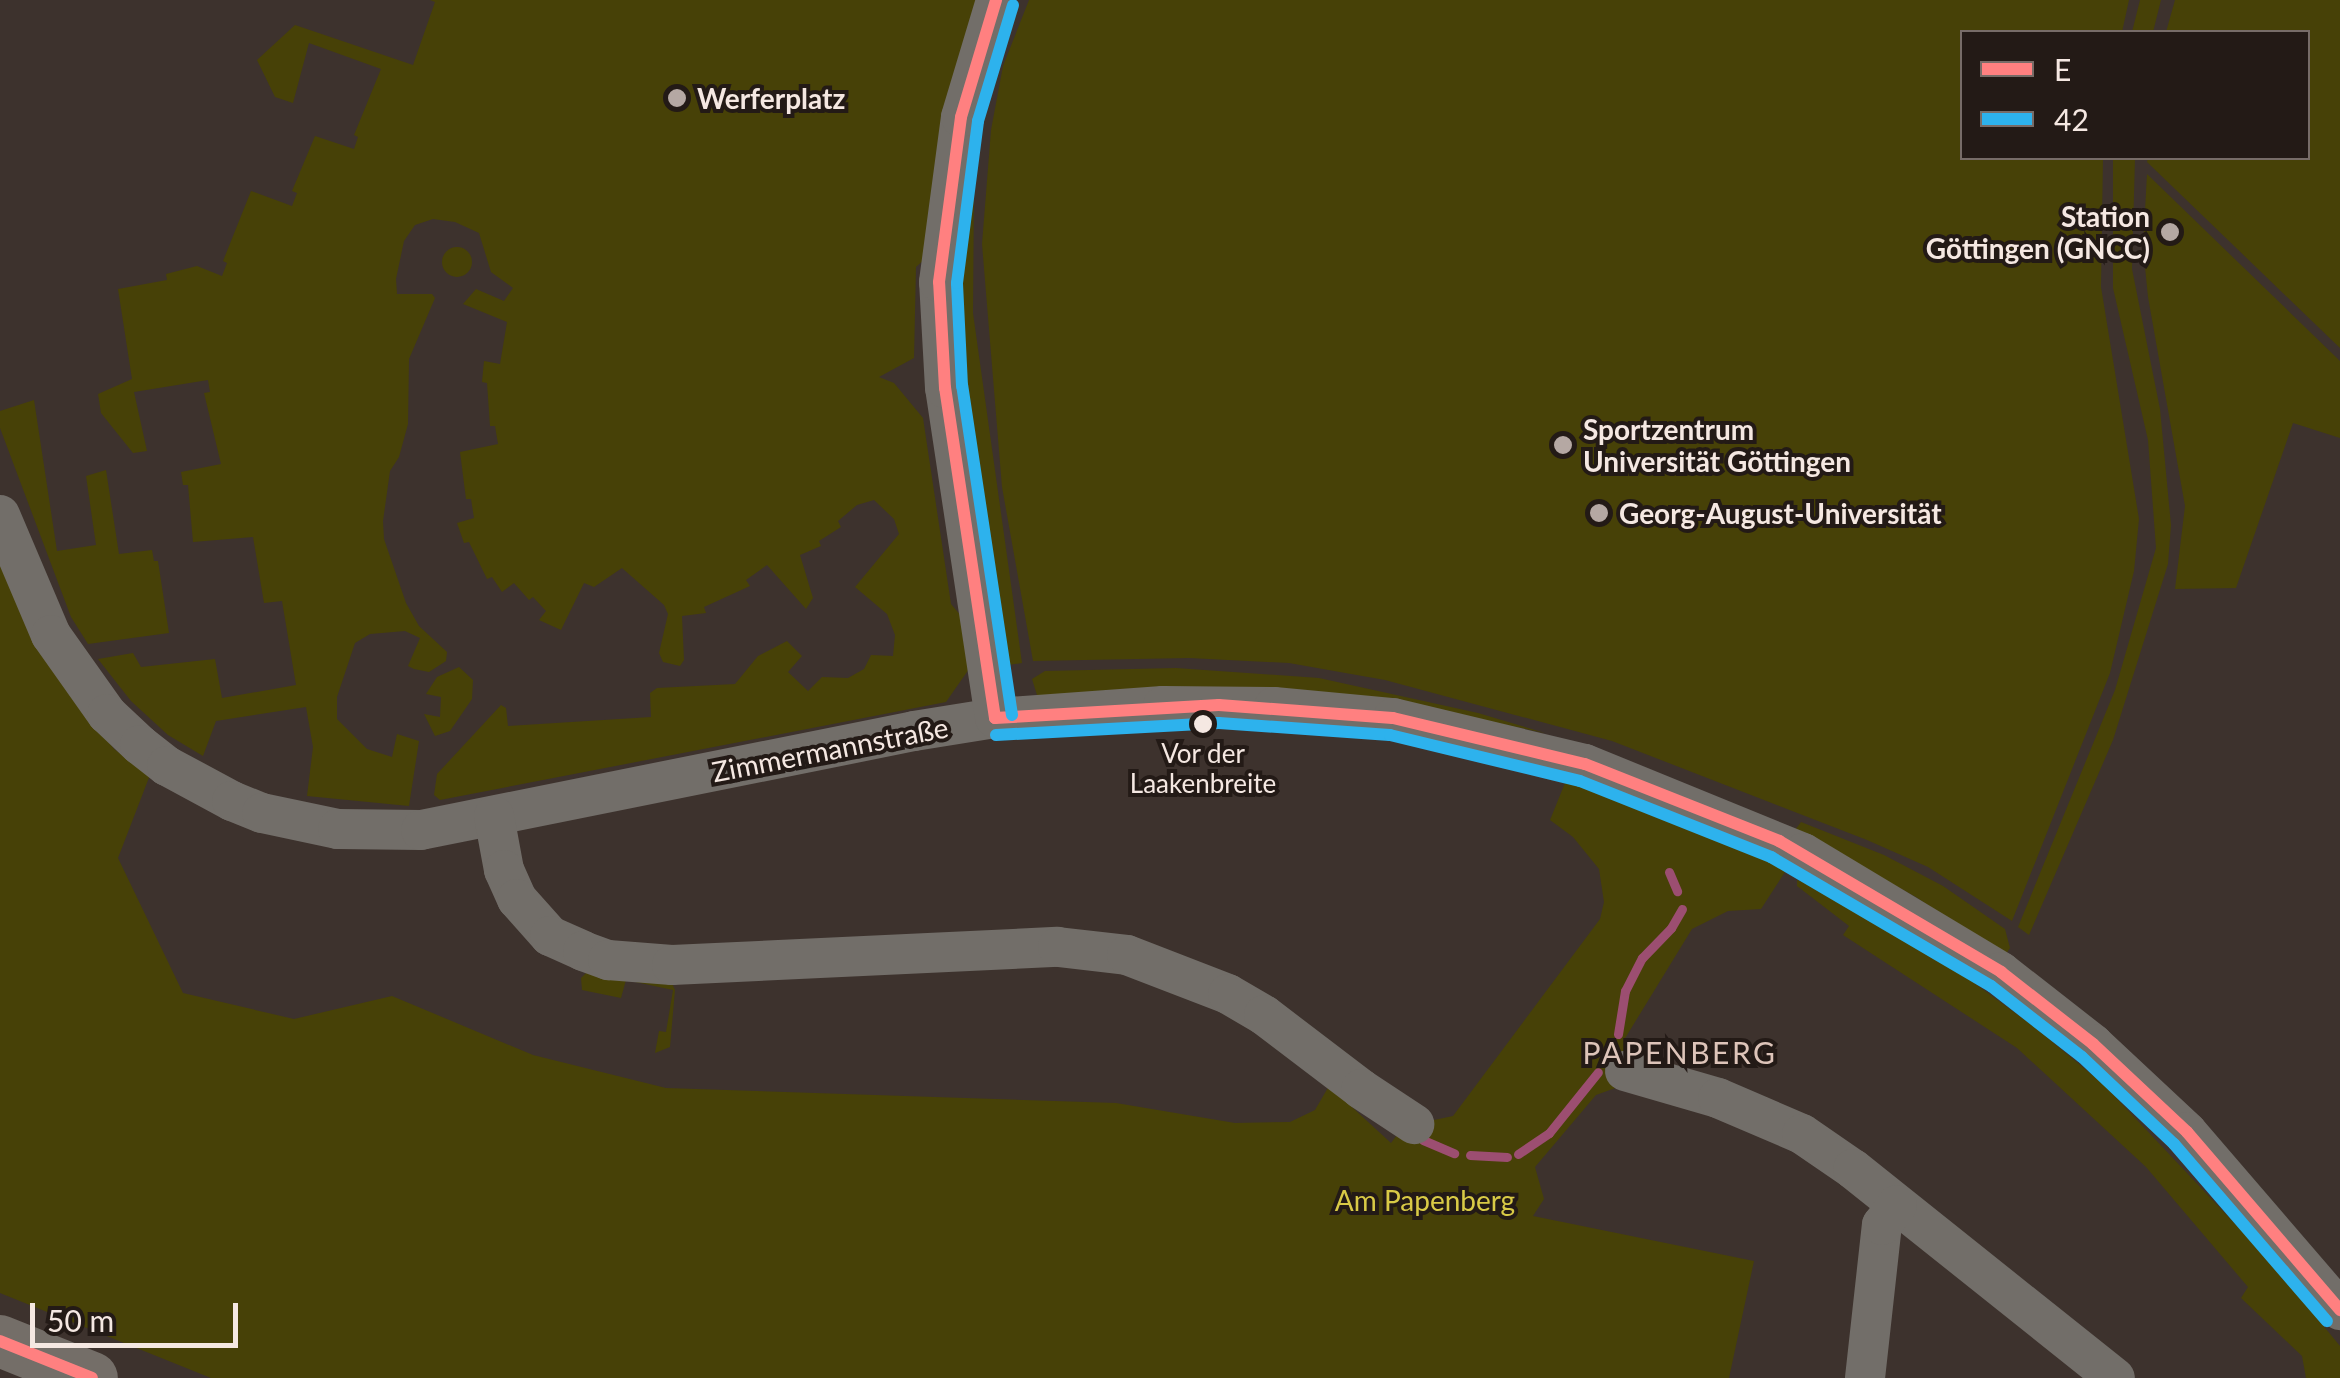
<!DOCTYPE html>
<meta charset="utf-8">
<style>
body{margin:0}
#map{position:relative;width:2340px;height:1378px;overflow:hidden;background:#3d322d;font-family:Lato,sans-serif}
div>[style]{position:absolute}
.green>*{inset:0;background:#474107}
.round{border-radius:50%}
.stream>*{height:9px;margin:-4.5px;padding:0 4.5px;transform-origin:4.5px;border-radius:4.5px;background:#9c4e71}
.minor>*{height:40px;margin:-20px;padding:0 20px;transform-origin:20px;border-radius:20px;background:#726e69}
.major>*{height:52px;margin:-26px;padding:0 26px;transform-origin:26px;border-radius:26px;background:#746e68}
.bus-1>*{height:12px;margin:-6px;padding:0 6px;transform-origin:6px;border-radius:6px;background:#ff8080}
.bus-2>*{height:12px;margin:-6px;padding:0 6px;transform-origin:6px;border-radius:6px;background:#2db2ed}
.dots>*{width:28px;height:28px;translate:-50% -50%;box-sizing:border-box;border:5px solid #231a16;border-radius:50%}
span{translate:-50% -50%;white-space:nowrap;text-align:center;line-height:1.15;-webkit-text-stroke:8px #231a16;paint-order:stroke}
.bus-label{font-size:26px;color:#f5e8e2}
.poi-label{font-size:28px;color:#f5e8e2;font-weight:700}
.left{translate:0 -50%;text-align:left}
.right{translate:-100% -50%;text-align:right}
.street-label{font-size:28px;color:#f5e8e2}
.park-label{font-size:28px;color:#d9ca46}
.neighbourhood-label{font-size:30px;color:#ddc4b9;letter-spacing:2.5px}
.legend{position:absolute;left:1960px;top:30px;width:350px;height:130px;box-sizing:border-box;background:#231a16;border:2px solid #776c68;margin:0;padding:12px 18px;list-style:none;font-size:30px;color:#f5e8e2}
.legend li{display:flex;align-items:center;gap:20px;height:50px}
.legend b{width:50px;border:2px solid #776c68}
.scale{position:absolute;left:30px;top:1303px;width:208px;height:45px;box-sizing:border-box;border:5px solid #f5e8e2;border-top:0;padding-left:12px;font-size:30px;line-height:35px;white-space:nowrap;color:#f5e8e2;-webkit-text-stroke:8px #231a16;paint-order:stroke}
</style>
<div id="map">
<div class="green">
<i style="clip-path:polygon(430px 0,981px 0,926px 258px,916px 267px,914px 358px,879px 377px,894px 383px,923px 418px,951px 604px,962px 617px,969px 669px,946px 702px,440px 800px,434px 795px,437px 774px,501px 705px,506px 708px,508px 726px,651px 717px,650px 693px,657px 688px,735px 684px,758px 656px,787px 641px,802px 656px,788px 672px,808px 691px,822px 677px,848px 678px,864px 669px,871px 655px,893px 656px,895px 635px,887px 614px,855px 587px,899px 534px,894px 519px,874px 500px,857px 505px,838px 521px,841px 527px,819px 541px,821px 546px,800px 555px,813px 598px,806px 609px,767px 565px,746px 580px,750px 586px,704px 607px,706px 613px,682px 616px,684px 660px,680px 666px,663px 662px,659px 653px,668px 614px,664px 605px,622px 568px,594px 587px,584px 583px,561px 630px,539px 620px,546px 611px,533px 597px,529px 600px,514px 583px,502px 592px,492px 577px,487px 579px,469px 542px,464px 543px,457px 523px,474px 518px,471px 499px,466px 499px,460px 452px,498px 444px,495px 426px,490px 426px,487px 383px,482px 382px,484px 361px,500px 364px,507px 322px,463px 304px,476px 289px,504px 301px,513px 288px,491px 272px,479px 233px,455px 222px,433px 219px,415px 225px,404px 241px,396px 279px,397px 294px,432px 294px,435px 298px,409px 359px,408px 424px,399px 457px,390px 471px,383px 521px,384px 539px,406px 603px,419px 626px,447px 652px,446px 661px,429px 672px,414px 669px,408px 666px,420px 638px,405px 631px,370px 634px,355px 643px,337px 697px,337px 719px,367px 749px,392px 757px,397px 734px,419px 741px,409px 806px,307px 796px,313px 747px,306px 707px,216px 721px,203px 756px,168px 735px,131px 701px,98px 659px,133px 653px,141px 667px,215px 659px,222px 698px,296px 685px,282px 601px,264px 603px,253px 537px,193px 542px,188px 485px,183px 485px,181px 472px,221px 464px,204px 393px,210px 392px,208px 380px,134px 392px,147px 451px,133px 453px,101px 413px,98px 394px,132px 379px,118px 289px,167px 280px,166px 274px,197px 266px,222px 276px,227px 263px,223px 261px,251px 191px,292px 206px,297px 193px,292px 191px,315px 136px,354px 149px,358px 137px,354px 135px,381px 69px,309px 43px,293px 103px,275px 97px,257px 60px,295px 25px,413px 65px,435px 2px)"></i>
<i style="clip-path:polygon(1029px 0,2129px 0,2122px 32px,1962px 32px,1962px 158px,2103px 158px,2101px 287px,2139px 519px,2134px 571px,2110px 673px,2012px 921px,1928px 867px,1867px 840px,1612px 741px,1385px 680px,1289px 663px,1189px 658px,1033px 661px,1002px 487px,982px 244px,991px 130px,1003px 66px)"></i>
<i style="clip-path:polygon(2140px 0,2161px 0,2153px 32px,2132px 32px)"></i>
<i style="clip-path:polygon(2175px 0,2340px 0,2340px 348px,2147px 162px,2148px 158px,2308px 158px,2308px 32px,2166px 32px)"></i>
<i style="clip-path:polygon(2113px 158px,2135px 158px,2132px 269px,2160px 409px,2171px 525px,2168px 564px,2113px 740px,2029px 935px,2018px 927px,2115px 690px,2156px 548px,2148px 440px,2113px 288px)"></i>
<i style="clip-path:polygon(2147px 174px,2340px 361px,2340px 438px,2293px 423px,2236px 588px,2175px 589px,2185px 506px,2148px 297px,2143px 247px)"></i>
<i style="clip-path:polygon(965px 182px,974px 183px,973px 313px,1022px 663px,1002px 666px,962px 380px,957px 274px)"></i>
<i class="round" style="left:442px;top:247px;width:30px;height:30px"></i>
<i style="clip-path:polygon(34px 400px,57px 551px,96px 545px,86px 476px,106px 470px,119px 554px,152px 550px,154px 561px,158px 561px,169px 633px,88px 644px,71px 617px,0 428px,0 411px)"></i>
<i style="clip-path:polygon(0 552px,50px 667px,114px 749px,150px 775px,118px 858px,183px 993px,294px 1019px,392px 996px,533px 1055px,666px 1088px,1116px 1103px,1235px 1123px,1290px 1122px,1315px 1110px,1329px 1086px,1391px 1143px,1417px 1108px,1434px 1120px,1453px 1116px,1600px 919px,1604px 902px,1599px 869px,1573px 837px,1550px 820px,1567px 778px,1757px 845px,1785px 872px,1761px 909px,1728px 911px,1692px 929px,1624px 1040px,1632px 1060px,1621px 1086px,1596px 1095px,1535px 1167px,1544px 1199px,1533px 1216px,1754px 1261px,1729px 1378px,211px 1378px,0 1293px)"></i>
<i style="clip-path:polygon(459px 667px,473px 680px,472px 699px,450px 731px,435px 736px,424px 714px,440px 717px,441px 697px,426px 694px,437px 677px)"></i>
<i style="clip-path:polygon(1176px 668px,1319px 678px,1478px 713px,1545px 733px,1425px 708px,1037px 695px,1032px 679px,1045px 671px)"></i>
<i style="clip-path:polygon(1801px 822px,1884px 855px,1943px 886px,2005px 929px,2010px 948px,2004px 957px,1916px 897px,1795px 830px)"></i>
<i style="clip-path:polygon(1797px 880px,1841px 895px,1911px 937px,2033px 1026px,2103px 1084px,2270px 1261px,2340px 1346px,2340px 1378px,2306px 1378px,2302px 1356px,2241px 1298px,2248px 1287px,2146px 1167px,2017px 1048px,1843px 935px,1849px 926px,1797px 886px)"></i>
<i style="clip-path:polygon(588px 971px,671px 981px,675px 990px,670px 1047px,655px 1053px,659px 1031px,666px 1032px,673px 990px,626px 980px,621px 998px,582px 990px,581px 978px)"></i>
</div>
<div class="stream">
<i style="left:1669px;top:872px;width:21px;rotate:67deg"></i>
<i style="left:1618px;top:1034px;width:44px;rotate:-80.8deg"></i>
<i style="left:1625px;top:991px;width:37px;rotate:-63deg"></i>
<i style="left:1642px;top:958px;width:42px;rotate:-46deg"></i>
<i style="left:1671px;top:928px;width:22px;rotate:-60deg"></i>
<i style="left:1423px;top:1140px;width:34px;rotate:23deg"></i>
<i style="left:1518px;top:1154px;width:37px;rotate:-34deg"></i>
<i style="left:1549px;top:1133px;width:78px;rotate:-51.2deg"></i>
<i style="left:1470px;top:1155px;width:37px;rotate:3deg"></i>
</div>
<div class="minor">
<i style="left:0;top:515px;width:130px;rotate:67deg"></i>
<i style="left:51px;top:635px;width:97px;rotate:54.7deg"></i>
<i style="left:107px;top:714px;width:45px;rotate:43.2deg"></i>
<i style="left:140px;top:745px;width:34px;rotate:38deg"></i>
<i style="left:167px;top:766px;width:74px;rotate:28.3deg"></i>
<i style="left:232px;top:801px;width:32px;rotate:22deg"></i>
<i style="left:262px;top:813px;width:78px;rotate:11.9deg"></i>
<i style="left:338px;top:829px;width:83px;rotate:0.7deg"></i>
<i style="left:421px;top:830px;width:503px;rotate:-11.35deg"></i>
<i style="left:914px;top:731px;width:82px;rotate:-9.1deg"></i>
<i style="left:995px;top:718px;width:168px;rotate:-4.1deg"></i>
<i style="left:1163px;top:706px;width:111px;rotate:0.5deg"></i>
<i style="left:1274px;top:707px;width:120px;rotate:5.3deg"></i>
<i style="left:1393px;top:718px;width:197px;rotate:13.5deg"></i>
<i style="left:1585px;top:764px;width:235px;rotate:22.2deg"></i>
<i style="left:1803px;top:853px;width:231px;rotate:31deg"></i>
<i style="left:2001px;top:972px;width:117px;rotate:38deg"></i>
<i style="left:2093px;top:1044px;width:129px;rotate:43.1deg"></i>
<i style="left:2187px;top:1132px;width:235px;rotate:49.3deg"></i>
<i style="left:995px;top:718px;width:334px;rotate:-98.6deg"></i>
<i style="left:945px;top:388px;width:106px;rotate:-93.2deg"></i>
<i style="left:939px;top:282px;width:166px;rotate:-82.4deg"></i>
<i style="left:961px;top:117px;width:122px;rotate:-73.3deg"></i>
<i style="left:494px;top:816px;width:55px;rotate:79.5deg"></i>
<i style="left:504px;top:870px;width:32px;rotate:66deg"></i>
<i style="left:517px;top:899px;width:50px;rotate:48.3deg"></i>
<i style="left:550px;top:936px;width:36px;rotate:24deg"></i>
<i style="left:583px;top:951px;width:27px;rotate:20deg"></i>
<i style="left:608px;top:960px;width:64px;rotate:4.5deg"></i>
<i style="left:672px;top:965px;width:386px;rotate:-2.7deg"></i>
<i style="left:1058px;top:947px;width:69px;rotate:6.6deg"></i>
<i style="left:1127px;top:955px;width:108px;rotate:21.1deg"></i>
<i style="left:1228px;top:994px;width:42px;rotate:30.3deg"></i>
<i style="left:1264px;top:1015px;width:122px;rotate:37.3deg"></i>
<i style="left:1361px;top:1089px;width:64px;rotate:33.4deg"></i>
<i style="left:1625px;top:1071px;width:97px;rotate:16.2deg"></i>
<i style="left:1718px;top:1098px;width:91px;rotate:23.2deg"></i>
<i style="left:1802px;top:1134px;width:62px;rotate:34.5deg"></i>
<i style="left:1853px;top:1169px;width:335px;rotate:38.6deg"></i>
<i style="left:1865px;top:1378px;width:154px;rotate:-83.7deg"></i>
<i style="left:1882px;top:1225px;width:25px;rotate:-53deg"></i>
</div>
<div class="major">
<i style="left:0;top:1341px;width:99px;rotate:21.9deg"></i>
</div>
<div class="bus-1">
<i style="left:995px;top:718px;width:224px;rotate:-3.3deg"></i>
<i style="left:1219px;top:705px;width:174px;rotate:4.3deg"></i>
<i style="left:1393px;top:718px;width:197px;rotate:13.5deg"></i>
<i style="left:1585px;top:764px;width:209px;rotate:21.6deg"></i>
<i style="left:1779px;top:841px;width:258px;rotate:30.5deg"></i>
<i style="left:2001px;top:972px;width:117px;rotate:38deg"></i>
<i style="left:2093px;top:1044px;width:129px;rotate:43.1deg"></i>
<i style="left:2187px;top:1132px;width:235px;rotate:49.3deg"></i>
<i style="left:995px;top:718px;width:334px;rotate:-98.6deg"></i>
<i style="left:945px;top:388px;width:106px;rotate:-93.2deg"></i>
<i style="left:939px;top:282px;width:166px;rotate:-82.4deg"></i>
<i style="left:961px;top:117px;width:122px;rotate:-73.3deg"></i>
<i style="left:0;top:1341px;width:99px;rotate:21.9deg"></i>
</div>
<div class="bus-2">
<i style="left:1012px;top:715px;width:333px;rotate:-98.6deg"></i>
<i style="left:962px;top:386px;width:103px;rotate:-92.8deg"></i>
<i style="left:957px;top:283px;width:163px;rotate:-82.6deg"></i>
<i style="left:978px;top:121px;width:121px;rotate:-73.2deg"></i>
<i style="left:996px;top:735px;width:223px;rotate:-3.1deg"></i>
<i style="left:1219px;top:723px;width:171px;rotate:4deg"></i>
<i style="left:1390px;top:735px;width:195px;rotate:13.6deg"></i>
<i style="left:1580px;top:781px;width:206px;rotate:21.7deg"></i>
<i style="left:1771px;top:857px;width:255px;rotate:30.4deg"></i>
<i style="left:1991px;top:986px;width:115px;rotate:38deg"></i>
<i style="left:2082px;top:1057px;width:127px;rotate:43.4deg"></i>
<i style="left:2174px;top:1144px;width:234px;rotate:49.2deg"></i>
</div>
<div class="dots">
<i style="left:677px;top:98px;background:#b5a8a3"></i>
<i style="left:2170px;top:232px;background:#b5a8a3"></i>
<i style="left:1563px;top:445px;background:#b5a8a3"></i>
<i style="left:1599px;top:513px;background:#b5a8a3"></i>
<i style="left:1203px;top:724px;background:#f5e8e2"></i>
</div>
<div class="bus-label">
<span style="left:1203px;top:769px">Vor der<br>Laakenbreite</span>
</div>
<div class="poi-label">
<span class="left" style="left:697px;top:98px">Werferplatz</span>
<span class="right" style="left:2150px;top:232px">Station<br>Göttingen (GNCC)</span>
<span class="left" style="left:1583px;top:445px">Sportzentrum<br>Universität Göttingen</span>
<span class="left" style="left:1619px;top:513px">Georg-August-Universität</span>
</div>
<div class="street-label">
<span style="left:830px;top:749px;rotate:-11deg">Zimmermannstraße</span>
</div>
<div class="park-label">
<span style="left:1425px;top:1200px">Am Papenberg</span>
</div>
<div class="neighbourhood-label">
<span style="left:1680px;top:1052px">PAPENBERG</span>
</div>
<ul class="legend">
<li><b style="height:12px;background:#ff8080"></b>E</li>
<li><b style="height:12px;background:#2db2ed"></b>42</li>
</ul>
<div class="scale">50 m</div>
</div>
